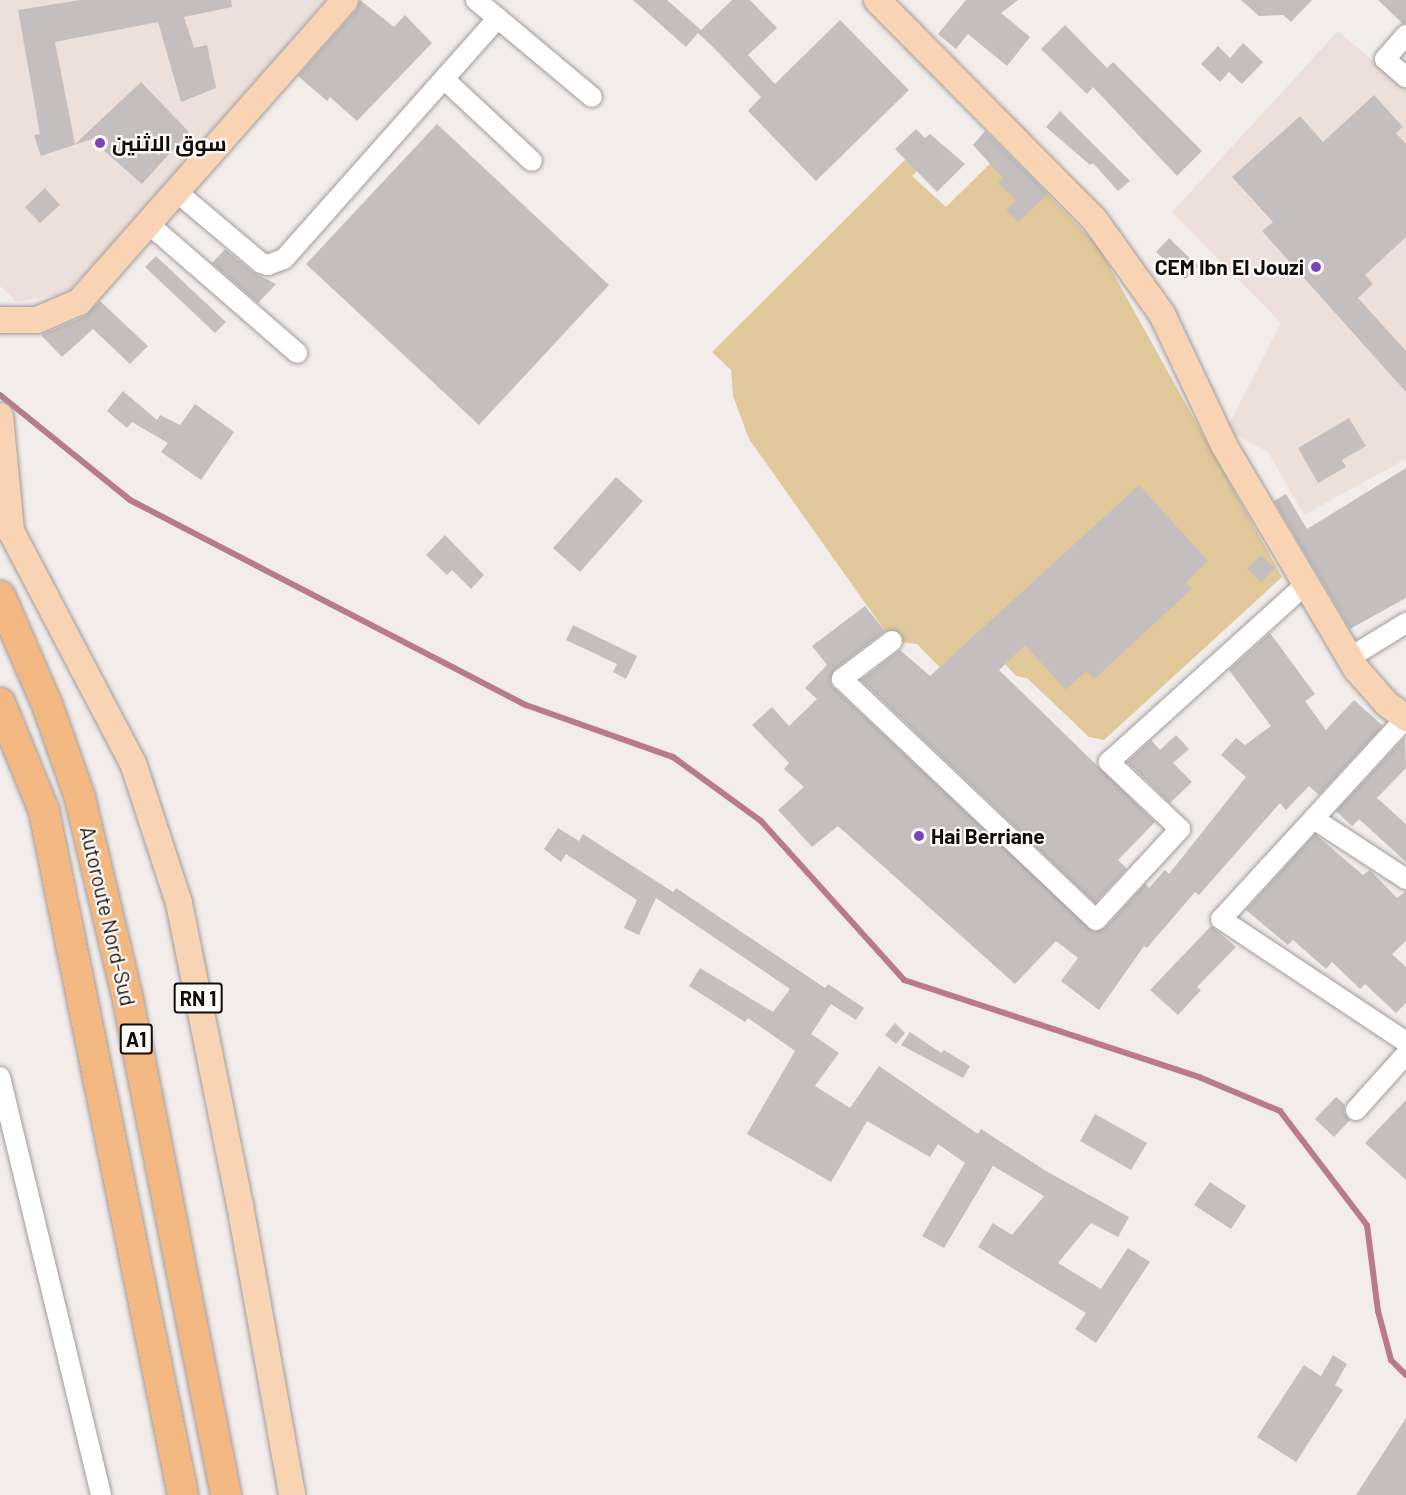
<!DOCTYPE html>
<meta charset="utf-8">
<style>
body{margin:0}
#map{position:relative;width:1406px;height:1495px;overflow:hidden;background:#f2edeb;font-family:Barlow,Cairo,sans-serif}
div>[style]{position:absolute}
.built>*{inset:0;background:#ede0db}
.green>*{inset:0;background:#e0c89a}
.stream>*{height:6px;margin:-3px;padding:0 3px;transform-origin:3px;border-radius:3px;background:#b97b8b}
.building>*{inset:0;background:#c4bfbe}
.roads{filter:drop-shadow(0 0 2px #a19c9b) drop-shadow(0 0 2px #a19c9b)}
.minor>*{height:20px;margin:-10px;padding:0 10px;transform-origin:10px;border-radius:10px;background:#fff}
.major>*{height:26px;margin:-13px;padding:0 13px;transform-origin:13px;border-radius:13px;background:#f8d4b4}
.highway>*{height:30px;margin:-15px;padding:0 15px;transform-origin:15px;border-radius:15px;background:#f3b882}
.dots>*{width:16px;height:16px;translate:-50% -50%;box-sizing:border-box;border:3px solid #fffbf9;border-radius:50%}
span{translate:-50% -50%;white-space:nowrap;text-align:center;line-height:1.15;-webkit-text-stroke:4.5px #fffbf9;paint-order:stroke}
.shield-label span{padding:2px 4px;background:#fffbf9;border:2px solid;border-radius:4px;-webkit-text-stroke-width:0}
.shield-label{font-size:20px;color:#100e0d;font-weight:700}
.poi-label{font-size:21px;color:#100e0d;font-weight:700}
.left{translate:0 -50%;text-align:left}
.right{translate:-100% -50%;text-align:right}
.street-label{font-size:21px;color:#100e0d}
</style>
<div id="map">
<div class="built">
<i style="clip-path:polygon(0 0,326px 0,68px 293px,17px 302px,0 286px)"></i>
<i style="clip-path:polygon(1338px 31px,1406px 88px,1406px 459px,1304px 515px,1268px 452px,1226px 430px,1281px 323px,1172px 212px)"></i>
</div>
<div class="green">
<i style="clip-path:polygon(926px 139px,936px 152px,912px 176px,946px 207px,1004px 150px,1098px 246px,1282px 577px,1104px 740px,1089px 737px,1027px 678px,1016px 676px,1004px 663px,970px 698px,917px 644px,892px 641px,749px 439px,733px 396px,731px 370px,712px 352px)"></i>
</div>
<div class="stream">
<i style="left:0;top:395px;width:167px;rotate:38.9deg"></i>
<i style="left:130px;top:500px;width:446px;rotate:27.4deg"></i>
<i style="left:526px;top:705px;width:156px;rotate:19.5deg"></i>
<i style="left:673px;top:757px;width:109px;rotate:36deg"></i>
<i style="left:761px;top:821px;width:214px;rotate:48deg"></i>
<i style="left:904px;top:980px;width:311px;rotate:18.2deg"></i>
<i style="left:1199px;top:1077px;width:88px;rotate:22.8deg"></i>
<i style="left:1280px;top:1111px;width:143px;rotate:52.7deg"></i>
<i style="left:1367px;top:1225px;width:87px;rotate:82.7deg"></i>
<i style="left:1378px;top:1311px;width:51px;rotate:75.1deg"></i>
<i style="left:1391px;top:1360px;width:21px;rotate:45deg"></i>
</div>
<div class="building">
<i style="clip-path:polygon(80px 0,231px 0,232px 7px,184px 17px,194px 48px,207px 45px,216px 88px,181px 102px,158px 22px,55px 42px,75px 144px,141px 82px,189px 132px,142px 184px,94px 142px,101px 136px,41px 156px,34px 135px,40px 134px,18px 10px)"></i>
<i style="clip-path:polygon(360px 0,394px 27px,405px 15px,432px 43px,357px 121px,330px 97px,327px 101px,298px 76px,356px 10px)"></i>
<i style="clip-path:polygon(633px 0,667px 0,701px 30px,732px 0,750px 0,777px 28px,748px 55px,775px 84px,840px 20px,909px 90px,816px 181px,748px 111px,761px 97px,713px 47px,698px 33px,686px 47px)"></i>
<i style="clip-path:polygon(966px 0,1018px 0,1001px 13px,1030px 37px,1007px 66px,968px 34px,956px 49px,938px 34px)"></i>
<i style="clip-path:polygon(1241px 0,1312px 0,1291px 22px,1283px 15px,1259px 16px)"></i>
<i style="clip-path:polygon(1378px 0,1406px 0,1406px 23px,1403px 24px)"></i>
<i style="clip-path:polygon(1065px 25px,1107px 68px,1113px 62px,1202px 151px,1177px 176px,1093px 87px,1087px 94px,1041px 49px)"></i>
<i style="clip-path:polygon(1243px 43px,1263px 62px,1242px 84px,1229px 72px,1220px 82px,1201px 64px,1218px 46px,1230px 58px)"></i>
<i style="clip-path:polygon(1374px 95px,1403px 127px,1396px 133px,1406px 144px,1406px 237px,1365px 275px,1373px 284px,1358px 298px,1406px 351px,1406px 392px,1262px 231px,1273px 222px,1232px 177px,1300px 116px,1323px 142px)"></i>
<i style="clip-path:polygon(1060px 111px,1130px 181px,1118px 191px,1093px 163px,1090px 165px,1046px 127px)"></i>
<i style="clip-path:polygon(437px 124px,609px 285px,479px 425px,306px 264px)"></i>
<i style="clip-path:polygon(916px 129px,925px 138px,930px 134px,965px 164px,937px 192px,895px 149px)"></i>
<i style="clip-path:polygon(985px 131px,1048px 194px,1018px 222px,1006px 210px,1016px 200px,998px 183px,1003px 178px,973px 145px)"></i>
<i style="clip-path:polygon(45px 188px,60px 205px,40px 223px,25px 207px)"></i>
<i style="clip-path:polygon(1169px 238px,1198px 266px,1185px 279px,1156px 252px)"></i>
<i style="clip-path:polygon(225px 249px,253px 272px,276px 284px,258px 303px,212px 263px)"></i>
<i style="clip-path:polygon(156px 256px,226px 322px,215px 333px,145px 267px)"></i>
<i style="clip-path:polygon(100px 301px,148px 346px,130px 364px,93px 329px,62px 357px,41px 335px,85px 316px)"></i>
<i style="clip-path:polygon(123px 391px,157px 420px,160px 415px,180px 425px,195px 404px,234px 432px,201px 480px,161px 452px,168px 443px,132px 422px,127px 428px,107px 411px)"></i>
<i style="clip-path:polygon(1349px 418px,1366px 446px,1342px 460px,1346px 467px,1318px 483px,1298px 448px)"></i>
<i style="clip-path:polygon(1406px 468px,1406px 598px,1350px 629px,1274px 501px,1286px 494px,1307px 529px)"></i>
<i style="clip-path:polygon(616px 477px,643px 501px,580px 572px,553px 548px)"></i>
<i style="clip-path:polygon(1139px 485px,1208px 561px,1186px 582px,1192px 589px,1094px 679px,1086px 671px,1066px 690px,1025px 645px,999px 670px,1155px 822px,1118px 860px,1127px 869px,1095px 903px,861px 680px,900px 650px,930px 676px)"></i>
<i style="clip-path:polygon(445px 535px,484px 575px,471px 589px,452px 570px,447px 575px,426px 555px)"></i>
<i style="clip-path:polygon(1261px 555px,1275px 568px,1261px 582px,1247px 569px)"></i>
<i style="clip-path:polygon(865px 606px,885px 631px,834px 670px,830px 681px,833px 687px,1094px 932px,1105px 928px,1145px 884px,1149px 888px,1165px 870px,1169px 874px,1246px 777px,1221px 755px,1236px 738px,1245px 745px,1271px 726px,1229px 670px,1270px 633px,1315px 694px,1305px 701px,1326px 730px,1354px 700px,1383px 726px,1319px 795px,1309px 786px,1286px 810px,1280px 803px,1199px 895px,1195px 892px,1147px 948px,1144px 946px,1099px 1010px,1061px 981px,1078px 958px,1056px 941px,1015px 984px,838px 826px,812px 847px,778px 810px,804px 787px,784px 769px,789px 763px,752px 725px,772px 707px,789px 726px,817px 699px,805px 688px,827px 665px,812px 646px)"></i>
<i style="clip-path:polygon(573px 625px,637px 656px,626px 679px,613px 672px,617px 664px,566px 640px)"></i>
<i style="clip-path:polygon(1176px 735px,1189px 749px,1173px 763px,1192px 782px,1170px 803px,1127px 762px,1151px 740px,1160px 750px)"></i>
<i style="clip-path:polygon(1405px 737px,1406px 768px,1377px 798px,1406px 824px,1406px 862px,1359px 819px,1352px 826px,1336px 811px)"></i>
<i style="clip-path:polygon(558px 828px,579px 841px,583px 834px,673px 892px,676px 888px,825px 988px,828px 984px,864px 1008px,856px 1020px,831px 1004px,811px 1034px,839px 1053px,815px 1086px,850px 1108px,879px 1066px,978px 1134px,981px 1129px,1046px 1171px,1129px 1217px,1118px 1237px,1091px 1223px,1058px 1263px,1101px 1289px,1128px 1248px,1150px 1262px,1096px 1343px,1075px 1329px,1086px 1313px,978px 1247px,993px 1223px,1012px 1235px,1044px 1196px,993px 1166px,944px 1248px,922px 1236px,965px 1163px,938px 1144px,930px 1157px,867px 1121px,831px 1182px,747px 1134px,795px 1051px,748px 1018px,745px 1022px,689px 986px,700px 968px,773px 1012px,790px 989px,656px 898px,639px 935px,624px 928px,637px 900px,566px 854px,561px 862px,544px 849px)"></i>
<i style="clip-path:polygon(1315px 834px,1363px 875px,1370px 870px,1397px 898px,1406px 891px,1406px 941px,1392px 954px,1406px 967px,1406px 1003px,1396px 1013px,1365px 984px,1360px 989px,1332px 962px,1326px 969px,1293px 940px,1288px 945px,1246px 910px)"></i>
<i style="clip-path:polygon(1211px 926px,1236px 947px,1197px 987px,1201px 990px,1178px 1015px,1150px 990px)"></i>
<i style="clip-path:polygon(895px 1023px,905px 1033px,896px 1044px,885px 1035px)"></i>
<i style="clip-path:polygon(910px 1032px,941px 1053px,944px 1050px,970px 1066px,963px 1078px,901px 1045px)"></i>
<i style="clip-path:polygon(1336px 1097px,1345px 1105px,1344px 1113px,1350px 1120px,1334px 1137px,1315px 1119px)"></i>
<i style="clip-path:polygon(1406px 1100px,1406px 1180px,1365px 1143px)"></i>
<i style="clip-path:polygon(1095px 1114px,1147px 1143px,1131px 1170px,1080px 1141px)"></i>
<i style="clip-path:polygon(1210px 1182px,1246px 1206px,1231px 1229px,1194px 1205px)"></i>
<i style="clip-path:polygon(1333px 1355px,1347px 1364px,1335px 1385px,1343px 1390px,1296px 1462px,1257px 1437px,1304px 1365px,1321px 1376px)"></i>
<i style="clip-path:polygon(1406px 1418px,1406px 1495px,1356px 1495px)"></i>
</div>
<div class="roads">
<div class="minor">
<i style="left:476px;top:0;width:151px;rotate:39.9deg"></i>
<i style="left:1406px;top:35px;width:32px;rotate:131deg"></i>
<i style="left:1385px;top:59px;width:28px;rotate:41deg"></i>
<i style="left:444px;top:79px;width:120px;rotate:43deg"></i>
<i style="left:178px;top:193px;width:109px;rotate:40.1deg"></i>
<i style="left:261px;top:263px;width:7px;rotate:16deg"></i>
<i style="left:268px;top:265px;width:17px;rotate:-21deg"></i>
<i style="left:284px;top:259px;width:322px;rotate:-48.4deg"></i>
<i style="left:150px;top:225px;width:195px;rotate:41deg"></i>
<i style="left:892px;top:641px;width:63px;rotate:142.8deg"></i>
<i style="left:842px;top:679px;width:350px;rotate:43.5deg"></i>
<i style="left:1096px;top:920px;width:124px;rotate:-47.3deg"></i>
<i style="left:1180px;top:829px;width:98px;rotate:-136.7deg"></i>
<i style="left:1109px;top:762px;width:264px;rotate:-42.1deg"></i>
<i style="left:1349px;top:658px;width:67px;rotate:-31.6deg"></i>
<i style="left:1406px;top:718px;width:273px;rotate:132.6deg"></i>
<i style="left:1221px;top:919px;width:222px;rotate:33.6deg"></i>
<i style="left:1314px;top:819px;width:110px;rotate:33.1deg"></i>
<i style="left:0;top:1077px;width:430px;rotate:76.4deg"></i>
<i style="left:1356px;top:1110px;width:75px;rotate:-48.2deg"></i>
</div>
<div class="major">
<i style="left:877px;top:0;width:308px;rotate:45.3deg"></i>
<i style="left:1094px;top:219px;width:117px;rotate:54.4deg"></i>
<i style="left:1162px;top:314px;width:147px;rotate:64.7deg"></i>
<i style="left:1225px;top:447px;width:259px;rotate:59.4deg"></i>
<i style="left:1357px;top:670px;width:45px;rotate:48.6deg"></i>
<i style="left:1387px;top:704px;width:24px;rotate:36deg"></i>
<i style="left:0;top:320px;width:37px"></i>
<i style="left:37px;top:320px;width:46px;rotate:-23.2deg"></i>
<i style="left:79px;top:302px;width:402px;rotate:-48.6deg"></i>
<i style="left:0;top:416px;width:116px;rotate:84.5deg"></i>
<i style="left:11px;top:531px;width:262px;rotate:62.3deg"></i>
<i style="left:133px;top:763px;width:147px;rotate:71.8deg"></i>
<i style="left:179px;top:903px;width:308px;rotate:78.6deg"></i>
<i style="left:240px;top:1205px;width:295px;rotate:79.8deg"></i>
</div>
<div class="highway">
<i style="left:0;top:596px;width:121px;rotate:66.6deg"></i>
<i style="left:48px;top:707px;width:96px;rotate:70.6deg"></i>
<i style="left:80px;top:798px;width:203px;rotate:76.6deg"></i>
<i style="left:127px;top:995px;width:510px;rotate:78.8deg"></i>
<i style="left:0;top:703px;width:117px;rotate:67.8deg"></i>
<i style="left:44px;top:811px;width:698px;rotate:78.51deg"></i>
</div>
</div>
<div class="dots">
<i style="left:100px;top:143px;background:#7b42b9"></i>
<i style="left:1316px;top:267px;background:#7b42b9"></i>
<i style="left:919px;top:836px;background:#7b42b9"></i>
</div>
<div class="shield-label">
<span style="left:198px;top:998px">RN 1</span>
<span style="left:136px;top:1039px">A1</span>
</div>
<div class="poi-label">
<span class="left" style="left:112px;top:143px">ﺳﻮق اﻻﺛﻨﻴﻦ</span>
<span class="right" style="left:1304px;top:267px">CEM Ibn El Jouzi</span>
<span class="left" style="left:931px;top:836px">Hai Berriane</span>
</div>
<div class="street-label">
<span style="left:108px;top:916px;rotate:77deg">Autoroute Nord-Sud</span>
</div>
</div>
